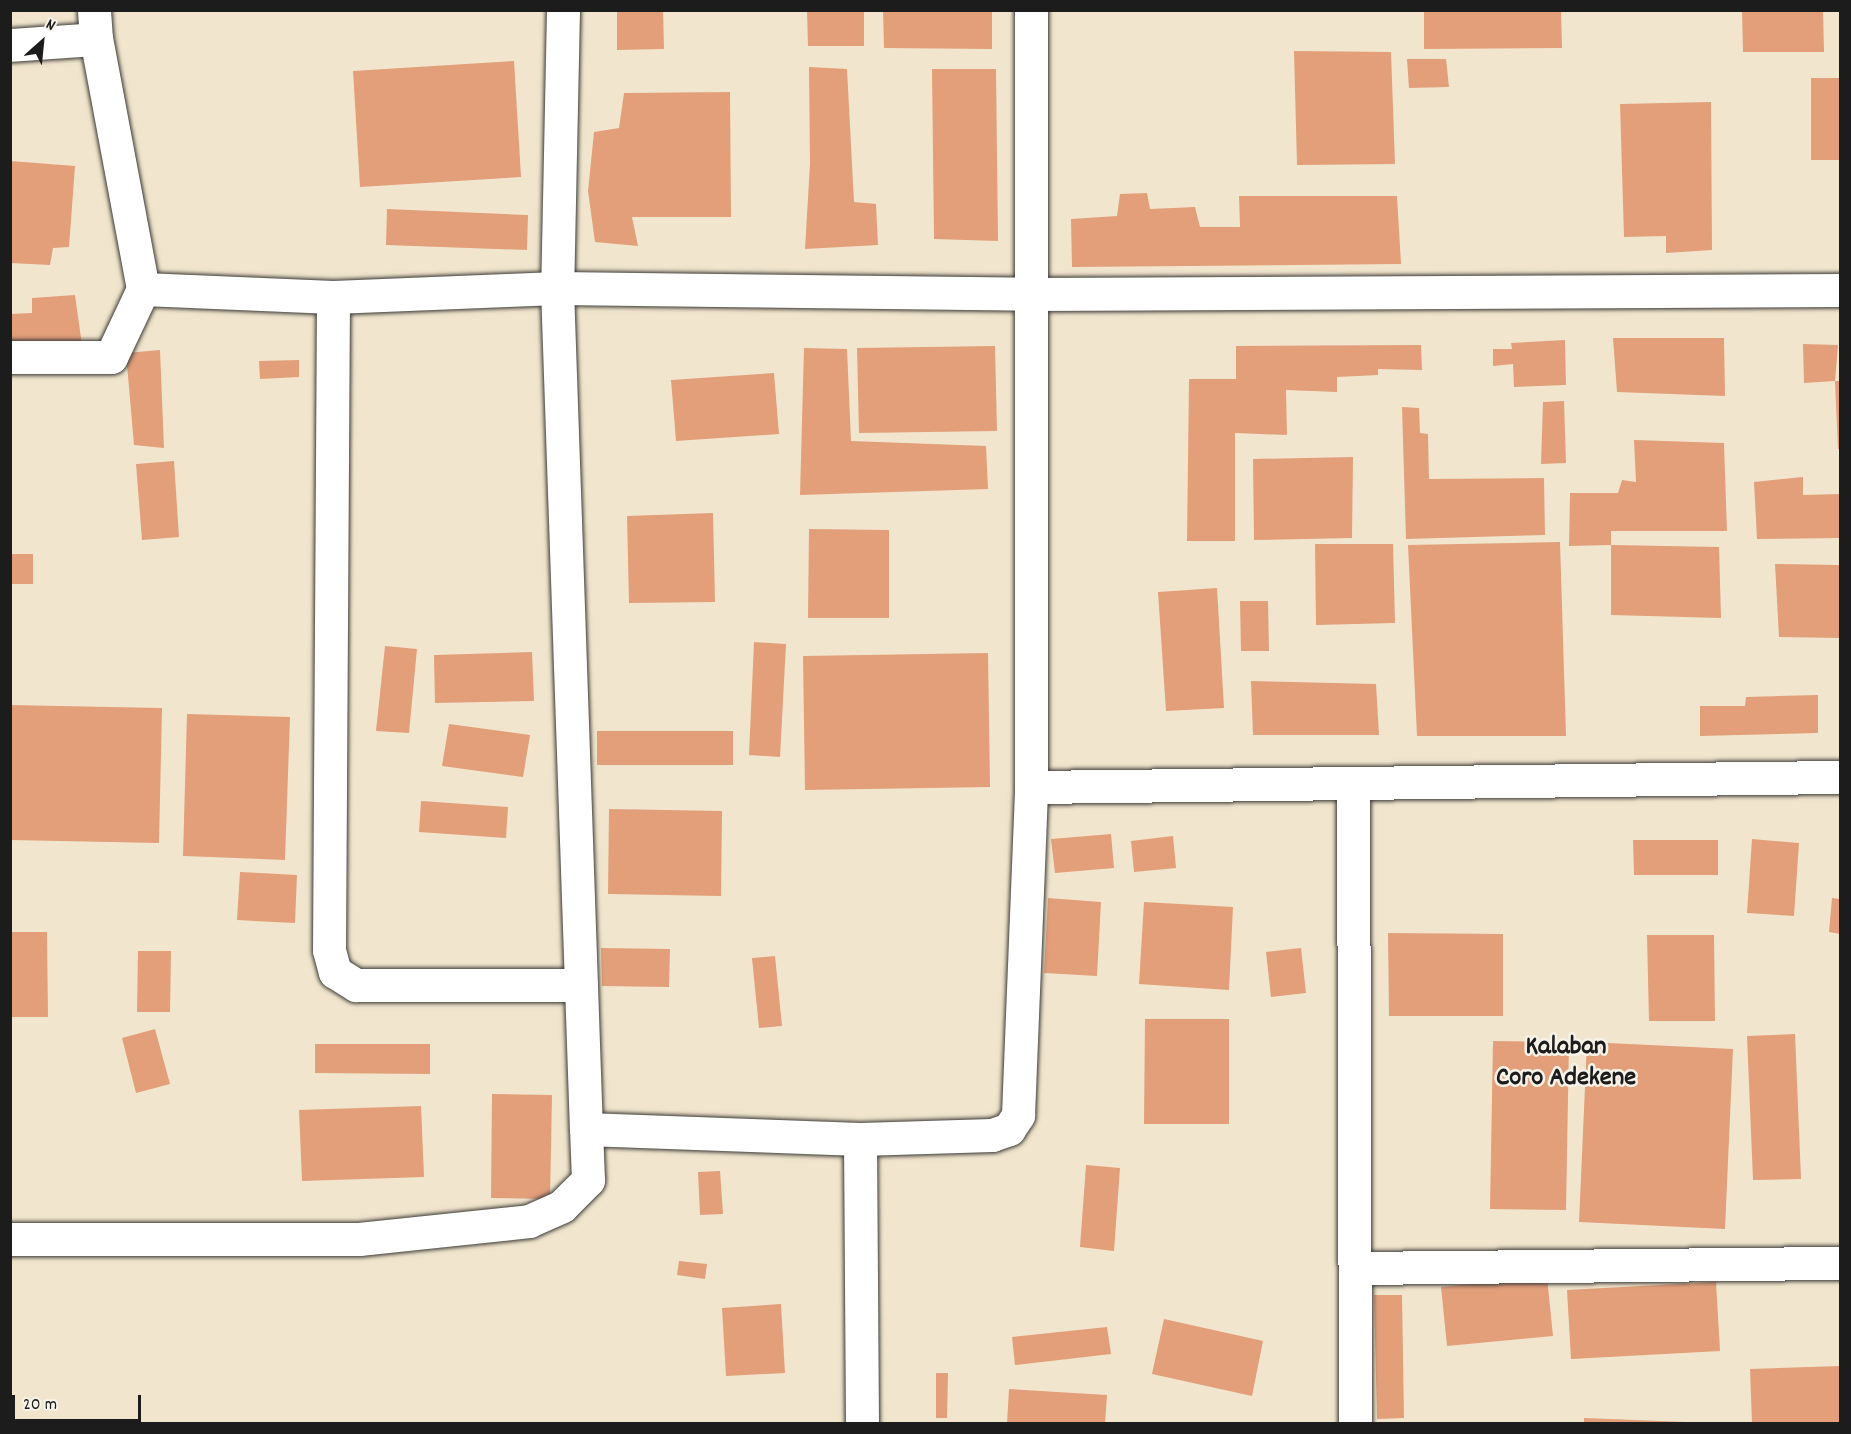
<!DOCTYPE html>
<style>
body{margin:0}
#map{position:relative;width:1851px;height:1434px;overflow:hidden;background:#f1e6cd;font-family:Dekko,sans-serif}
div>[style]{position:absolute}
.building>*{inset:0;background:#e29f7a}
.roads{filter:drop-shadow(0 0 2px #3c3a37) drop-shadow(0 0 2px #3c3a37)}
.street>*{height:33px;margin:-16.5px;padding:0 16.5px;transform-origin:16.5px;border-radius:16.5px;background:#fff}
span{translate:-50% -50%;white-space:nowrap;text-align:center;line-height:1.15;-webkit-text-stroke:5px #f7f3e8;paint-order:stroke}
.quarter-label{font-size:27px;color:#1c1c1c;font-weight:700}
.frame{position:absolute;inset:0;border:12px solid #1c1c1c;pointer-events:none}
.north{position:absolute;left:12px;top:12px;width:60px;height:60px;-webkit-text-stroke:4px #f7f3e8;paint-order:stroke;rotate:27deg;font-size:16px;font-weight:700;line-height:24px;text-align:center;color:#1c1c1c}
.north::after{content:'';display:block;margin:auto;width:21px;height:27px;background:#1c1c1c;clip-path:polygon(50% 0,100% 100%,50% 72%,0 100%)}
.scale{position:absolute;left:12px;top:1395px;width:129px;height:27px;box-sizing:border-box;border:3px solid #1c1c1c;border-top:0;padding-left:8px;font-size:18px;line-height:21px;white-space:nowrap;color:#1c1c1c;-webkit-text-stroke:4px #f7f3e8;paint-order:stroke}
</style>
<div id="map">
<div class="building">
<i style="clip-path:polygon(617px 10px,663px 10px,664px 49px,617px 50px)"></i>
<i style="clip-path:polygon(807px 10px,864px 10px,864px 46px,808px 46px)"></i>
<i style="clip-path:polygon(883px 10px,992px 10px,992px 49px,884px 48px)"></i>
<i style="clip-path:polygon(1424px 10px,1561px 10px,1562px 48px,1424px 49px)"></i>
<i style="clip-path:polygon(1742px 10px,1823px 10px,1824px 52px,1743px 52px)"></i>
<i style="clip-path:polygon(1294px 51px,1391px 52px,1395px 164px,1297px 165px)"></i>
<i style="clip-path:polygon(1407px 59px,1446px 59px,1449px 87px,1409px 88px)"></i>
<i style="clip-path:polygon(514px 61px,521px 177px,360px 187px,353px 71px)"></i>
<i style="clip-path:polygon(809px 67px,847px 69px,854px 202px,876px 204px,878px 245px,805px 249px,810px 164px)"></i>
<i style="clip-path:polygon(932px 69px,996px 69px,998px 241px,934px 239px)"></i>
<i style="clip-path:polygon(1811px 78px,1840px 78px,1840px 160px,1811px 160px)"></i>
<i style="clip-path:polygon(730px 92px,731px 217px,632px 217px,638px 246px,595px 242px,588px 191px,594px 132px,619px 128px,624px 93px)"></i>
<i style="clip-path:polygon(1711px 102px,1712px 250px,1666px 253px,1666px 236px,1624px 237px,1620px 104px)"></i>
<i style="clip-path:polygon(10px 161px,75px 166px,69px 247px,53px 248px,50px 265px,10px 263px)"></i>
<i style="clip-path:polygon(1147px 193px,1150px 209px,1195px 207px,1200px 227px,1240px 227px,1239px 196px,1397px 196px,1401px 264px,1072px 267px,1071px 219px,1117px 216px,1120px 194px)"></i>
<i style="clip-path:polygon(387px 209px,528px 215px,527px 250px,386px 245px)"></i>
<i style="clip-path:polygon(75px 295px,82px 345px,10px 348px,10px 314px,32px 313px,32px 298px)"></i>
<i style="clip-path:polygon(1613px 338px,1724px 338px,1725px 396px,1617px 392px)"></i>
<i style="clip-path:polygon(1565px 340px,1566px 385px,1514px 387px,1513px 364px,1493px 366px,1493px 349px,1512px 349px,1511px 343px)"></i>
<i style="clip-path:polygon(1803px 344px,1838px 345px,1835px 381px,1804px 383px)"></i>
<i style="clip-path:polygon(1421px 345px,1422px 370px,1378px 369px,1378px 375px,1337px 377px,1337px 392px,1286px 390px,1287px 435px,1235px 433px,1235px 541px,1187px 541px,1189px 379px,1236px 379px,1236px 346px)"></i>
<i style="clip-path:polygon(995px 346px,997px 431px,859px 433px,857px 348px)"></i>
<i style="clip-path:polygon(804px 348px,847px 349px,851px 441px,986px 446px,988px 489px,800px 495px)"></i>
<i style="clip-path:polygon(160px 350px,164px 448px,134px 445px,126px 353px)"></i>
<i style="clip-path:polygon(299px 360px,299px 377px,260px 379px,259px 361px)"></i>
<i style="clip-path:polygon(774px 373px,779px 434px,676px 441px,671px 380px)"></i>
<i style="clip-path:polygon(1835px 381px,1840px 381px,1840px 449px,1838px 449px)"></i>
<i style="clip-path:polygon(1564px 401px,1566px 463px,1541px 464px,1543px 402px)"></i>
<i style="clip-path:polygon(1402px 407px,1419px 408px,1420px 433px,1428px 434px,1429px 479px,1544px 478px,1545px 535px,1406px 539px)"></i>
<i style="clip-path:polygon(1634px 440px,1724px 443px,1727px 531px,1611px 531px,1611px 545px,1569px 546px,1570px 493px,1618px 493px,1622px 480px,1636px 482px)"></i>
<i style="clip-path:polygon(1353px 457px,1352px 538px,1254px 540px,1253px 459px)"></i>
<i style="clip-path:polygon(174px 461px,179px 537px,142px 540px,136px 464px)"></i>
<i style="clip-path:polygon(1803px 477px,1803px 495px,1840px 494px,1840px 538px,1757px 539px,1754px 482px)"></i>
<i style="clip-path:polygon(713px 513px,715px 602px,629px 603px,627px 516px)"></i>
<i style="clip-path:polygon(809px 529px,889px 530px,889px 618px,808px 618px)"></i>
<i style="clip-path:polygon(1560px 542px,1566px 736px,1417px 736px,1408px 545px)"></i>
<i style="clip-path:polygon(1315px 544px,1393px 544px,1395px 623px,1316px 625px)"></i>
<i style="clip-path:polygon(1611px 545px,1719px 547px,1721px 618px,1611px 615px)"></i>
<i style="clip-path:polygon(10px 554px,33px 554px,33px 584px,10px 584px)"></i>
<i style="clip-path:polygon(1775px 564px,1840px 565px,1840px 638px,1779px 637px)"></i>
<i style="clip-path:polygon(1217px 588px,1224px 708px,1166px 711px,1158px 592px)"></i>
<i style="clip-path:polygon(1240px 601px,1268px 601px,1269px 651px,1241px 651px)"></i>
<i style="clip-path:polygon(754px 642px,786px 644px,780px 757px,749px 755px)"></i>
<i style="clip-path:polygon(385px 646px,417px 649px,409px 733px,376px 731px)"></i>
<i style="clip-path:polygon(532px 652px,534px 701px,435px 703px,434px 655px)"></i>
<i style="clip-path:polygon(988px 653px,990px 787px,805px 790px,803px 656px)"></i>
<i style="clip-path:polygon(1251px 681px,1376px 684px,1379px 735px,1253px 735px)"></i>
<i style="clip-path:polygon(1818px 695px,1818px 733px,1700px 736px,1700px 706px,1745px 706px,1746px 697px)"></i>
<i style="clip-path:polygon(10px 705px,162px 708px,159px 843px,10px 840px)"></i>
<i style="clip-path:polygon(187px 714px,290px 717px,285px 860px,183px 856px)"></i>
<i style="clip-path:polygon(449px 724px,530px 735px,523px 777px,442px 766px)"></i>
<i style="clip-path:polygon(597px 731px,733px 731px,733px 765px,597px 765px)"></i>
<i style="clip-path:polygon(421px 801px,508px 807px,506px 838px,419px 832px)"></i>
<i style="clip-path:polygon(609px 809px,722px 811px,721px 896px,608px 894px)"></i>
<i style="clip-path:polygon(1111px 834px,1114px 868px,1055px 873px,1051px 839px)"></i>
<i style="clip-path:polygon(1173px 836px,1176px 868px,1134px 872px,1131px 841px)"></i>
<i style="clip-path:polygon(1752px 839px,1799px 843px,1794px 916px,1747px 913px)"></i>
<i style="clip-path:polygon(1633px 840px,1718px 840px,1718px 875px,1634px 875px)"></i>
<i style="clip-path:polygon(240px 872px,297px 875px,295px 923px,237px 920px)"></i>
<i style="clip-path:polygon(1048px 898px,1101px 902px,1097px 976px,1044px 973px)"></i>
<i style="clip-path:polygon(1832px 898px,1840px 899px,1840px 934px,1829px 932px)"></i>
<i style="clip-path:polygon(1144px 902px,1233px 907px,1229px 990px,1139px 984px)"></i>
<i style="clip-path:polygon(10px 932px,47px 932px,48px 1017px,10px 1017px)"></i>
<i style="clip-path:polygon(1388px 933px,1503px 934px,1503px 1016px,1389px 1016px)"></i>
<i style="clip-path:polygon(1647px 935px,1714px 935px,1715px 1021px,1649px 1021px)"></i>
<i style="clip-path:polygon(601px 948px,670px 949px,669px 987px,602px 986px)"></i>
<i style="clip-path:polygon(1301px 948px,1306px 993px,1271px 997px,1266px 952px)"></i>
<i style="clip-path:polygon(138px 951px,171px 951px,170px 1012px,137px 1012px)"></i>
<i style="clip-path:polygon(775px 956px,782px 1026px,759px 1028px,752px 958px)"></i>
<i style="clip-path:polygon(1145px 1019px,1229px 1019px,1229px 1124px,1144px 1124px)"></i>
<i style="clip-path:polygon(155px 1029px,170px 1084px,136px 1093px,122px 1038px)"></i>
<i style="clip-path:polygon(1795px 1034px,1801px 1179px,1753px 1180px,1747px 1036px)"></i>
<i style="clip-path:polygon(1493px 1041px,1569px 1042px,1566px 1210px,1490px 1209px)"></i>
<i style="clip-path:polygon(1587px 1042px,1733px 1049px,1725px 1229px,1579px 1222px)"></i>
<i style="clip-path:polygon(315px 1044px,430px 1044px,430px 1074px,315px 1073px)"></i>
<i style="clip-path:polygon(492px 1094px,552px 1095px,550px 1199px,491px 1198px)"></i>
<i style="clip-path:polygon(421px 1106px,424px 1177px,302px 1181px,299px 1110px)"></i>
<i style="clip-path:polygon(1086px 1165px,1120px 1168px,1114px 1251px,1080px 1247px)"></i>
<i style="clip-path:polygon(720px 1171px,723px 1214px,700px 1215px,698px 1172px)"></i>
<i style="clip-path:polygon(679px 1261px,707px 1264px,705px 1279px,677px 1275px)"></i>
<i style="clip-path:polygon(1547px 1277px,1553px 1336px,1447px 1346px,1441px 1287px)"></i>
<i style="clip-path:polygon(1716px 1282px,1720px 1351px,1571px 1359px,1567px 1290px)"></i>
<i style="clip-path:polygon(1374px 1295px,1402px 1295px,1404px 1418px,1377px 1419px)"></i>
<i style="clip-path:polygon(781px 1304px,785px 1373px,726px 1376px,722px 1308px)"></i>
<i style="clip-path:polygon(1164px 1319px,1263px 1341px,1252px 1396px,1152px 1374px)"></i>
<i style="clip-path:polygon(1107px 1327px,1111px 1354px,1015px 1365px,1012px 1337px)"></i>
<i style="clip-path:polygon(1840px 1366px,1840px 1424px,1752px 1424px,1750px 1369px)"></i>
<i style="clip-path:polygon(936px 1373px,948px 1373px,947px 1418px,936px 1418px)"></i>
<i style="clip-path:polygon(1009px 1389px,1107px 1395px,1105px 1424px,1007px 1424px)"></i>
<i style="clip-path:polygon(1584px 1418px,1686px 1422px,1686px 1424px,1584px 1424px)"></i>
</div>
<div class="roads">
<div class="street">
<i style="left:563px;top:10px;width:278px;rotate:91.2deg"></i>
<i style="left:557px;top:288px;width:841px;rotate:88.03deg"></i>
<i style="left:586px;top:1129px;width:274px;rotate:2.1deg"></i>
<i style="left:860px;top:1139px;width:132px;rotate:-1.7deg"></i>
<i style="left:992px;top:1135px;width:18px;rotate:-19deg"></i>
<i style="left:1009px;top:1129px;width:17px;rotate:-57deg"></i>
<i style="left:1018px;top:1115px;width:328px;rotate:-87.7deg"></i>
<i style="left:1031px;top:787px;width:777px;rotate:-90deg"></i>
<i style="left:10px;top:45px;width:86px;rotate:-4deg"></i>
<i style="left:143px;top:289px;width:190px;rotate:2.4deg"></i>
<i style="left:333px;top:297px;width:224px;rotate:-2.3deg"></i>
<i style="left:557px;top:288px;width:474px;rotate:0.7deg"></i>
<i style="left:1031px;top:294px;width:809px;rotate:-0.28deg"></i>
<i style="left:333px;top:297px;width:653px;rotate:90.35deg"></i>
<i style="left:329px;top:950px;width:23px;rotate:75deg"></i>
<i style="left:335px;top:972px;width:25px;rotate:32deg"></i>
<i style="left:356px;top:985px;width:225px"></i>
<i style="left:10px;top:357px;width:101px"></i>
<i style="left:111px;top:357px;width:75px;rotate:-64.8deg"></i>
<i style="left:143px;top:289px;width:254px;rotate:-100.6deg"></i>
<i style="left:96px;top:39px;width:29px;rotate:-94deg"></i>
<i style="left:1353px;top:783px;width:641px;rotate:89.82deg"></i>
<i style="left:1031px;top:787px;width:809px;rotate:-0.71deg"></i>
<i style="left:860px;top:1139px;width:285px;rotate:89.6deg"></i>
<i style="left:10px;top:1239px;width:349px"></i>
<i style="left:359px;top:1239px;width:171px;rotate:-6deg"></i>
<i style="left:529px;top:1221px;width:36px;rotate:-24deg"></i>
<i style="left:562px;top:1206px;width:37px;rotate:-45deg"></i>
<i style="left:588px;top:1180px;width:51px;rotate:-92.2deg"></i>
<i style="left:1355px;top:1268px;width:485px;rotate:-0.6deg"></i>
</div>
</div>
<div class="quarter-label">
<span style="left:1566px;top:1063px">Kalaban<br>Coro Adekene</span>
</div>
<div class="frame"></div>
<div class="north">N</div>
<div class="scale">20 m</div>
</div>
